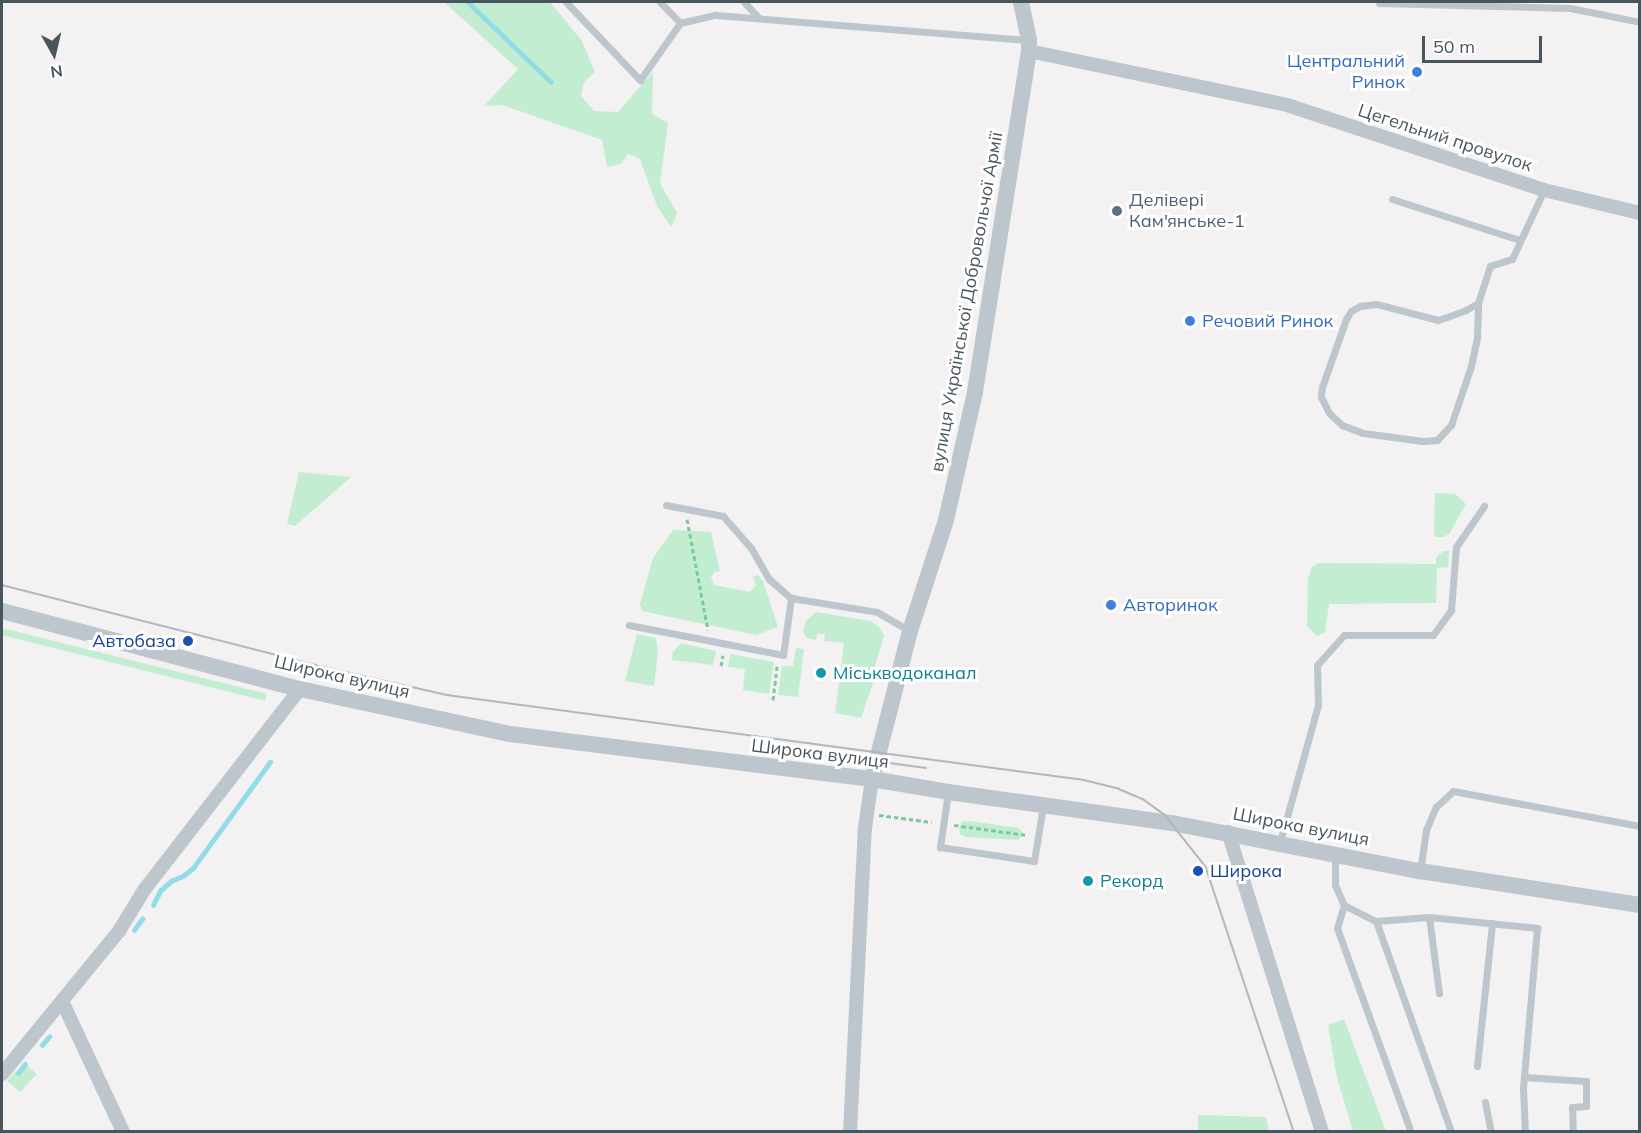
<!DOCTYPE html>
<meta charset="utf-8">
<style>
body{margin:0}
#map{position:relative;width:1641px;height:1133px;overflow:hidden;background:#f3f1f1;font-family:Mulish,sans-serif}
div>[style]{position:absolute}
.green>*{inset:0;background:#c2edd0;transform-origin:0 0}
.stream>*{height:4.5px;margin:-2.25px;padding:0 2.25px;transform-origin:2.25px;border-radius:2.25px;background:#92dce7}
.path>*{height:3px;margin-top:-1.5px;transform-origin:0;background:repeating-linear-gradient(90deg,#7cc99e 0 4.5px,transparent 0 7.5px)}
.service>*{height:7px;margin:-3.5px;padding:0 3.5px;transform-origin:3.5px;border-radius:3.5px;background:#bdc6cc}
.minor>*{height:14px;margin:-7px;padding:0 7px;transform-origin:7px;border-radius:7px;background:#bdc6cc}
.tertiary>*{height:16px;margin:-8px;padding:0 8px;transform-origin:8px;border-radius:8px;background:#bdc6cc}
.tram>*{height:1.5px;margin:-0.75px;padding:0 0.75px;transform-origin:0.75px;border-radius:0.75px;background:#b3b6ba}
.dots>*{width:16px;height:16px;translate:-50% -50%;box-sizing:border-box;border:3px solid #fff;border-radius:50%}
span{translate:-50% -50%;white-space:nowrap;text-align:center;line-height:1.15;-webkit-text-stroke:6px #fff;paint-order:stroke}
.shop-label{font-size:18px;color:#366cbe}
.right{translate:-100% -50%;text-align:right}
.left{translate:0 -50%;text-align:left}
.street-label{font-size:18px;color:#49555d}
.service-label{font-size:18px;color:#4e5e75}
.transit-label{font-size:18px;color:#164399}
.culture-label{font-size:18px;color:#0d838f}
.frame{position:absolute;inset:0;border:3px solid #49555d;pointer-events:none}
.north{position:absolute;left:24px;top:24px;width:60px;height:60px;-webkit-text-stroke:4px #fff;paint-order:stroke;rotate:172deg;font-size:16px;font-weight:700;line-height:24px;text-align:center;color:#49555d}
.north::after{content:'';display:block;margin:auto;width:21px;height:27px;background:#49555d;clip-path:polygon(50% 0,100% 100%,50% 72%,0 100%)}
.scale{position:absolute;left:1422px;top:36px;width:120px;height:27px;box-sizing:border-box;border:3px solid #49555d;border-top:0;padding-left:8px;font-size:18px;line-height:21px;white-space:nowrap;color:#49555d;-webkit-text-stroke:4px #fff;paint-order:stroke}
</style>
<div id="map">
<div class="green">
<i style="clip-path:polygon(444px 2px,550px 2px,582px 41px,595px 72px,584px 82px,581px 96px,594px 111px,618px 112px,653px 72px,652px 114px,668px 123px,660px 183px,677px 213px,671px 227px,657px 206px,640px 159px,628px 154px,621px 164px,607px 167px,602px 140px,502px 105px,484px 106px,518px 69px)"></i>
<i style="clip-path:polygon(299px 472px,351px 477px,295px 526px,287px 524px)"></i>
<i style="clip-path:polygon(1435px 493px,1455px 494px,1466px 504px,1449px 534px,1443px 537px,1436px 537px,1434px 533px)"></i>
<i style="clip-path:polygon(673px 530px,711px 532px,720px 571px,715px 572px,711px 577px,714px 585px,750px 592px,756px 585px,753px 577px,758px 575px,763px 581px,778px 627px,756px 635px,642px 611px,640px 604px,653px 558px)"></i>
<i style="clip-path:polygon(1443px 551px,1449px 551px,1448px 567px,1437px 568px,1436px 603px,1329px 604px,1325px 632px,1317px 636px,1307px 626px,1308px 579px,1312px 567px,1318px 563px,1436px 564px,1436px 558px)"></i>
<i style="clip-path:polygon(816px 612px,871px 621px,880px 628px,884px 636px,872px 676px,873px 683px,861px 718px,835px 713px,844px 643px,824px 641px,825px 634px,817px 634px,816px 640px,806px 638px,803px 631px,806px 621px)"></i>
<i style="left:2px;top:628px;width:273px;height:7px;rotate:14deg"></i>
<i style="clip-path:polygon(637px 634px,656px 638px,658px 652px,654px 686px,625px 681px)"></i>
<i style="clip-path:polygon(681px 643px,716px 651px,713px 665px,672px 660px,673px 652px)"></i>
<i style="clip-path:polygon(796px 648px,804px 649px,798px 697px,778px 695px,782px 666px,793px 666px)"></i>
<i style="clip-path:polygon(730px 654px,774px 662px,769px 694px,743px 690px,745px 669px,728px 667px)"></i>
<i style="clip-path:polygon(968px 821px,1019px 828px,1024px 835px,1018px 840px,966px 837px,960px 834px,959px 828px,962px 822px)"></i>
<i style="clip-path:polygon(1344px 1019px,1386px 1131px,1353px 1131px,1337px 1078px,1328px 1025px)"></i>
<i style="clip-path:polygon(27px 1066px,37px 1074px,20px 1092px,7px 1081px,16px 1071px,19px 1074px)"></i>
<i style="clip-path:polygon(1198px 1115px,1266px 1117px,1269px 1131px,1198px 1131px)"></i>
</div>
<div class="stream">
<i style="left:468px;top:2px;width:115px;rotate:43.9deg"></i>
<i style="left:153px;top:905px;width:16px;rotate:-63deg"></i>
<i style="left:160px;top:891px;width:15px;rotate:-42deg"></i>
<i style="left:171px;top:881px;width:13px;rotate:-23deg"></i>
<i style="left:183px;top:876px;width:13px;rotate:-39deg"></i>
<i style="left:193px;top:868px;width:131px;rotate:-54deg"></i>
<i style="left:134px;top:930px;width:14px;rotate:-54deg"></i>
<i style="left:42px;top:1045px;width:11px;rotate:-49deg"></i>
<i style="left:18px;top:1073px;width:11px;rotate:-52deg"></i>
</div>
<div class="path">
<i style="left:687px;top:519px;width:113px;rotate:79.3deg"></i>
<i style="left:721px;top:666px;width:11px;rotate:-80deg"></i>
<i style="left:773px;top:700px;width:34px;rotate:-83deg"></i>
<i style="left:879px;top:815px;width:53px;rotate:7.5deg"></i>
<i style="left:954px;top:825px;width:74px;rotate:7.8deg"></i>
</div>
<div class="service">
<i style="left:566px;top:2px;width:108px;rotate:46.5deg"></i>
<i style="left:640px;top:80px;width:70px;rotate:-54.9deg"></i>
<i style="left:660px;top:2px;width:29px;rotate:46deg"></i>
<i style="left:680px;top:23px;width:37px;rotate:-13deg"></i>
<i style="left:716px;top:15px;width:314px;rotate:4.6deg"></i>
<i style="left:744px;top:2px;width:22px;rotate:47deg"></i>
<i style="left:1379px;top:3px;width:191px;rotate:1.5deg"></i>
<i style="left:1570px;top:8px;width:71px;rotate:11.3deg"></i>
<i style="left:1392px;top:199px;width:134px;rotate:17.8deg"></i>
<i style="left:1478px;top:303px;width:14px;rotate:150deg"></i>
<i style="left:1466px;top:310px;width:30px;rotate:160deg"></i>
<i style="left:1438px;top:320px;width:64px;rotate:-165.5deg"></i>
<i style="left:1376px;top:304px;width:16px;rotate:173deg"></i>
<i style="left:1360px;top:306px;width:10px;rotate:151deg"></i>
<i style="left:1351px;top:311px;width:9px;rotate:122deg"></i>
<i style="left:1346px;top:319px;width:72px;rotate:109.4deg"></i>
<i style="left:1322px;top:387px;width:10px;rotate:96deg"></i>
<i style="left:1321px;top:397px;width:18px;rotate:63deg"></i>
<i style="left:1329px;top:413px;width:18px;rotate:43deg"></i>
<i style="left:1342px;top:425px;width:22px;rotate:21deg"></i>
<i style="left:1363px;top:433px;width:60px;rotate:7.7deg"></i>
<i style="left:1422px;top:441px;width:15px;rotate:-4deg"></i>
<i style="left:1437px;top:440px;width:21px;rotate:-47deg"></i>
<i style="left:1451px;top:425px;width:62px;rotate:-71.3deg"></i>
<i style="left:1471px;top:366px;width:30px;rotate:-78deg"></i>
<i style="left:1477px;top:337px;width:34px;rotate:-88deg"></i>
<i style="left:1478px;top:303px;width:39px;rotate:-72deg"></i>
<i style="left:1490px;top:266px;width:23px;rotate:-18deg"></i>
<i style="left:1512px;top:259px;width:76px;rotate:-65.1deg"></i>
<i style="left:666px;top:505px;width:58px;rotate:10.9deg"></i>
<i style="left:723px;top:516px;width:43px;rotate:48.8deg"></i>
<i style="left:751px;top:548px;width:36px;rotate:60deg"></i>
<i style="left:769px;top:579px;width:29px;rotate:41deg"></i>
<i style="left:629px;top:625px;width:157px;rotate:11deg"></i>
<i style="left:783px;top:655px;width:58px;rotate:-82deg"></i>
<i style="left:791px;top:598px;width:87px;rotate:9.2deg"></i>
<i style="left:877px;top:612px;width:38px;rotate:30deg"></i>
<i style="left:948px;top:792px;width:56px;rotate:98.3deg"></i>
<i style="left:940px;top:847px;width:95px;rotate:8.5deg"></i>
<i style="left:1034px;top:861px;width:56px;rotate:-80.7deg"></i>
<i style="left:1280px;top:842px;width:142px;rotate:-74.5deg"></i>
<i style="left:1318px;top:705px;width:40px;rotate:-91.4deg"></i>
<i style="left:1317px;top:665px;width:40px;rotate:-48deg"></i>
<i style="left:1344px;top:635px;width:89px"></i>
<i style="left:1433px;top:635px;width:31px;rotate:-54deg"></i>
<i style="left:1451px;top:610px;width:63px;rotate:-85.5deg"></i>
<i style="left:1456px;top:547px;width:50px;rotate:-55.7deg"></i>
<i style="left:1335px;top:856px;width:29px;rotate:90deg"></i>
<i style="left:1335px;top:885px;width:22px;rotate:66deg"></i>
<i style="left:1344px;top:905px;width:36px;rotate:27deg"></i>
<i style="left:1376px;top:921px;width:224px;rotate:70.4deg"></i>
<i style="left:1420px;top:871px;width:41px;rotate:-81.7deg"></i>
<i style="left:1426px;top:830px;width:25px;rotate:-67deg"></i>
<i style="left:1436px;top:807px;width:23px;rotate:-43deg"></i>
<i style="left:1453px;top:791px;width:190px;rotate:10.6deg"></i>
<i style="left:1344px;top:905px;width:24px;rotate:107deg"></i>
<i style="left:1337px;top:928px;width:217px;rotate:70.1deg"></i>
<i style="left:1429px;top:917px;width:77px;rotate:82.5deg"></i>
<i style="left:1376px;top:921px;width:53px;rotate:-4.3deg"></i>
<i style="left:1429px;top:917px;width:109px;rotate:5.8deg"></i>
<i style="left:1537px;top:928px;width:161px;rotate:95deg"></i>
<i style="left:1523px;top:1088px;width:44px;rotate:87.4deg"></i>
<i style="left:1477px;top:1066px;width:144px;rotate:-84deg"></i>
<i style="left:1524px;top:1077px;width:62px;rotate:3.7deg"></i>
<i style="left:1586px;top:1081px;width:25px;rotate:90deg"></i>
<i style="left:1586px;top:1106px;width:14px;rotate:176deg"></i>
<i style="left:1572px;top:1107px;width:25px;rotate:88deg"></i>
<i style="left:1485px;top:1102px;width:31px;rotate:79deg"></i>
</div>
<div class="minor">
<i style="left:1029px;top:51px;width:264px;rotate:11.8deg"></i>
<i style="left:1287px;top:105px;width:271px;rotate:18.3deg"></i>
<i style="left:1544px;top:190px;width:99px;rotate:13.5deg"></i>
<i style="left:1228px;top:832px;width:314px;rotate:72.6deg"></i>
<i style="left:62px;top:1001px;width:145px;rotate:65deg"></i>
<i style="left:2px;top:1074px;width:185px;rotate:-50.7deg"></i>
<i style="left:119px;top:931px;width:48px;rotate:-58.6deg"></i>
<i style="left:144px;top:890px;width:254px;rotate:-52.2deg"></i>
<i style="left:850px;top:1132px;width:304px;rotate:-87.2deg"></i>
<i style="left:865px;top:828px;width:49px;rotate:-81.9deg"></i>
</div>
<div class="tertiary">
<i style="left:2px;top:611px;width:308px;rotate:14.7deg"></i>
<i style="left:300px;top:689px;width:215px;rotate:12.1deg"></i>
<i style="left:510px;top:734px;width:365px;rotate:7.1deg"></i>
<i style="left:872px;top:779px;width:77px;rotate:9.7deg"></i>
<i style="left:948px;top:792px;width:226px;rotate:7.9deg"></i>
<i style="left:1172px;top:823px;width:253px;rotate:11deg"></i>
<i style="left:1420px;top:871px;width:223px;rotate:8.8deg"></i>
<i style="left:872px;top:779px;width:153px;rotate:-75.6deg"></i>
<i style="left:910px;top:631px;width:117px;rotate:-72deg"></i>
<i style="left:946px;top:520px;width:131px;rotate:-77.2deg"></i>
<i style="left:975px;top:392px;width:345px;rotate:-81deg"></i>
<i style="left:1029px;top:51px;width:11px;rotate:-90deg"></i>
<i style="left:1029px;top:40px;width:39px;rotate:-102deg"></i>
</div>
<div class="tram">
<i style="left:2px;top:585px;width:323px;rotate:14.3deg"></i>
<i style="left:315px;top:665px;width:135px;rotate:12.8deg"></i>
<i style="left:447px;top:695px;width:643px;rotate:7.6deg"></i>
<i style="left:1084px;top:780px;width:36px;rotate:14deg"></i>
<i style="left:1119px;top:789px;width:26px;rotate:23deg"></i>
<i style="left:1143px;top:799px;width:27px;rotate:36deg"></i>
<i style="left:1165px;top:815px;width:66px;rotate:51.7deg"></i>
<i style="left:1206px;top:867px;width:279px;rotate:71.6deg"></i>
<i style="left:831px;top:755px;width:96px;rotate:7.8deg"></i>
</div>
<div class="dots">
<i style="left:1417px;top:72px;background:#3f7fe0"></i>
<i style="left:1117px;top:211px;background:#5c6f8a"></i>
<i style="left:1190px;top:321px;background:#3f7fe0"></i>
<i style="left:1111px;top:605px;background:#3f7fe0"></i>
<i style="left:188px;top:641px;background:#1a4fb4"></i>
<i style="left:821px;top:673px;background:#0f9aa8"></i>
<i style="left:1198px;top:871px;background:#1a4fb4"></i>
<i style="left:1088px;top:881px;background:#0f9aa8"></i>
</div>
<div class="shop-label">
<span class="right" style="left:1405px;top:72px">Центральний<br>Ринок</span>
<span class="left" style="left:1202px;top:321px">Речовий Ринок</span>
<span class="left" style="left:1123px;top:605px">Авторинок</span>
</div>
<div class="street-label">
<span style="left:1445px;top:138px;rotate:18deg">Цегельний провулок</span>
<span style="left:967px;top:302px;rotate:-80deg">вулиця Української Добровольчої Армії</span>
<span style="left:342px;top:677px;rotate:13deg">Широка вулиця</span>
<span style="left:820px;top:754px;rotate:7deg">Широка вулиця</span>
<span style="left:1301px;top:827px;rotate:11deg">Широка вулиця</span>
</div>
<div class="service-label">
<span class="left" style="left:1129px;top:211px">Делівері<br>Кам'янське-1</span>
</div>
<div class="transit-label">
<span class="right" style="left:176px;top:641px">Автобаза</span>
<span class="left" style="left:1210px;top:871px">Широка</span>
</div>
<div class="culture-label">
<span class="left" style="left:833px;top:673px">Міськводоканал</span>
<span class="left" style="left:1100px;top:881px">Рекорд</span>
</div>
<div class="frame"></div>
<div class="north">N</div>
<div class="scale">50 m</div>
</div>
